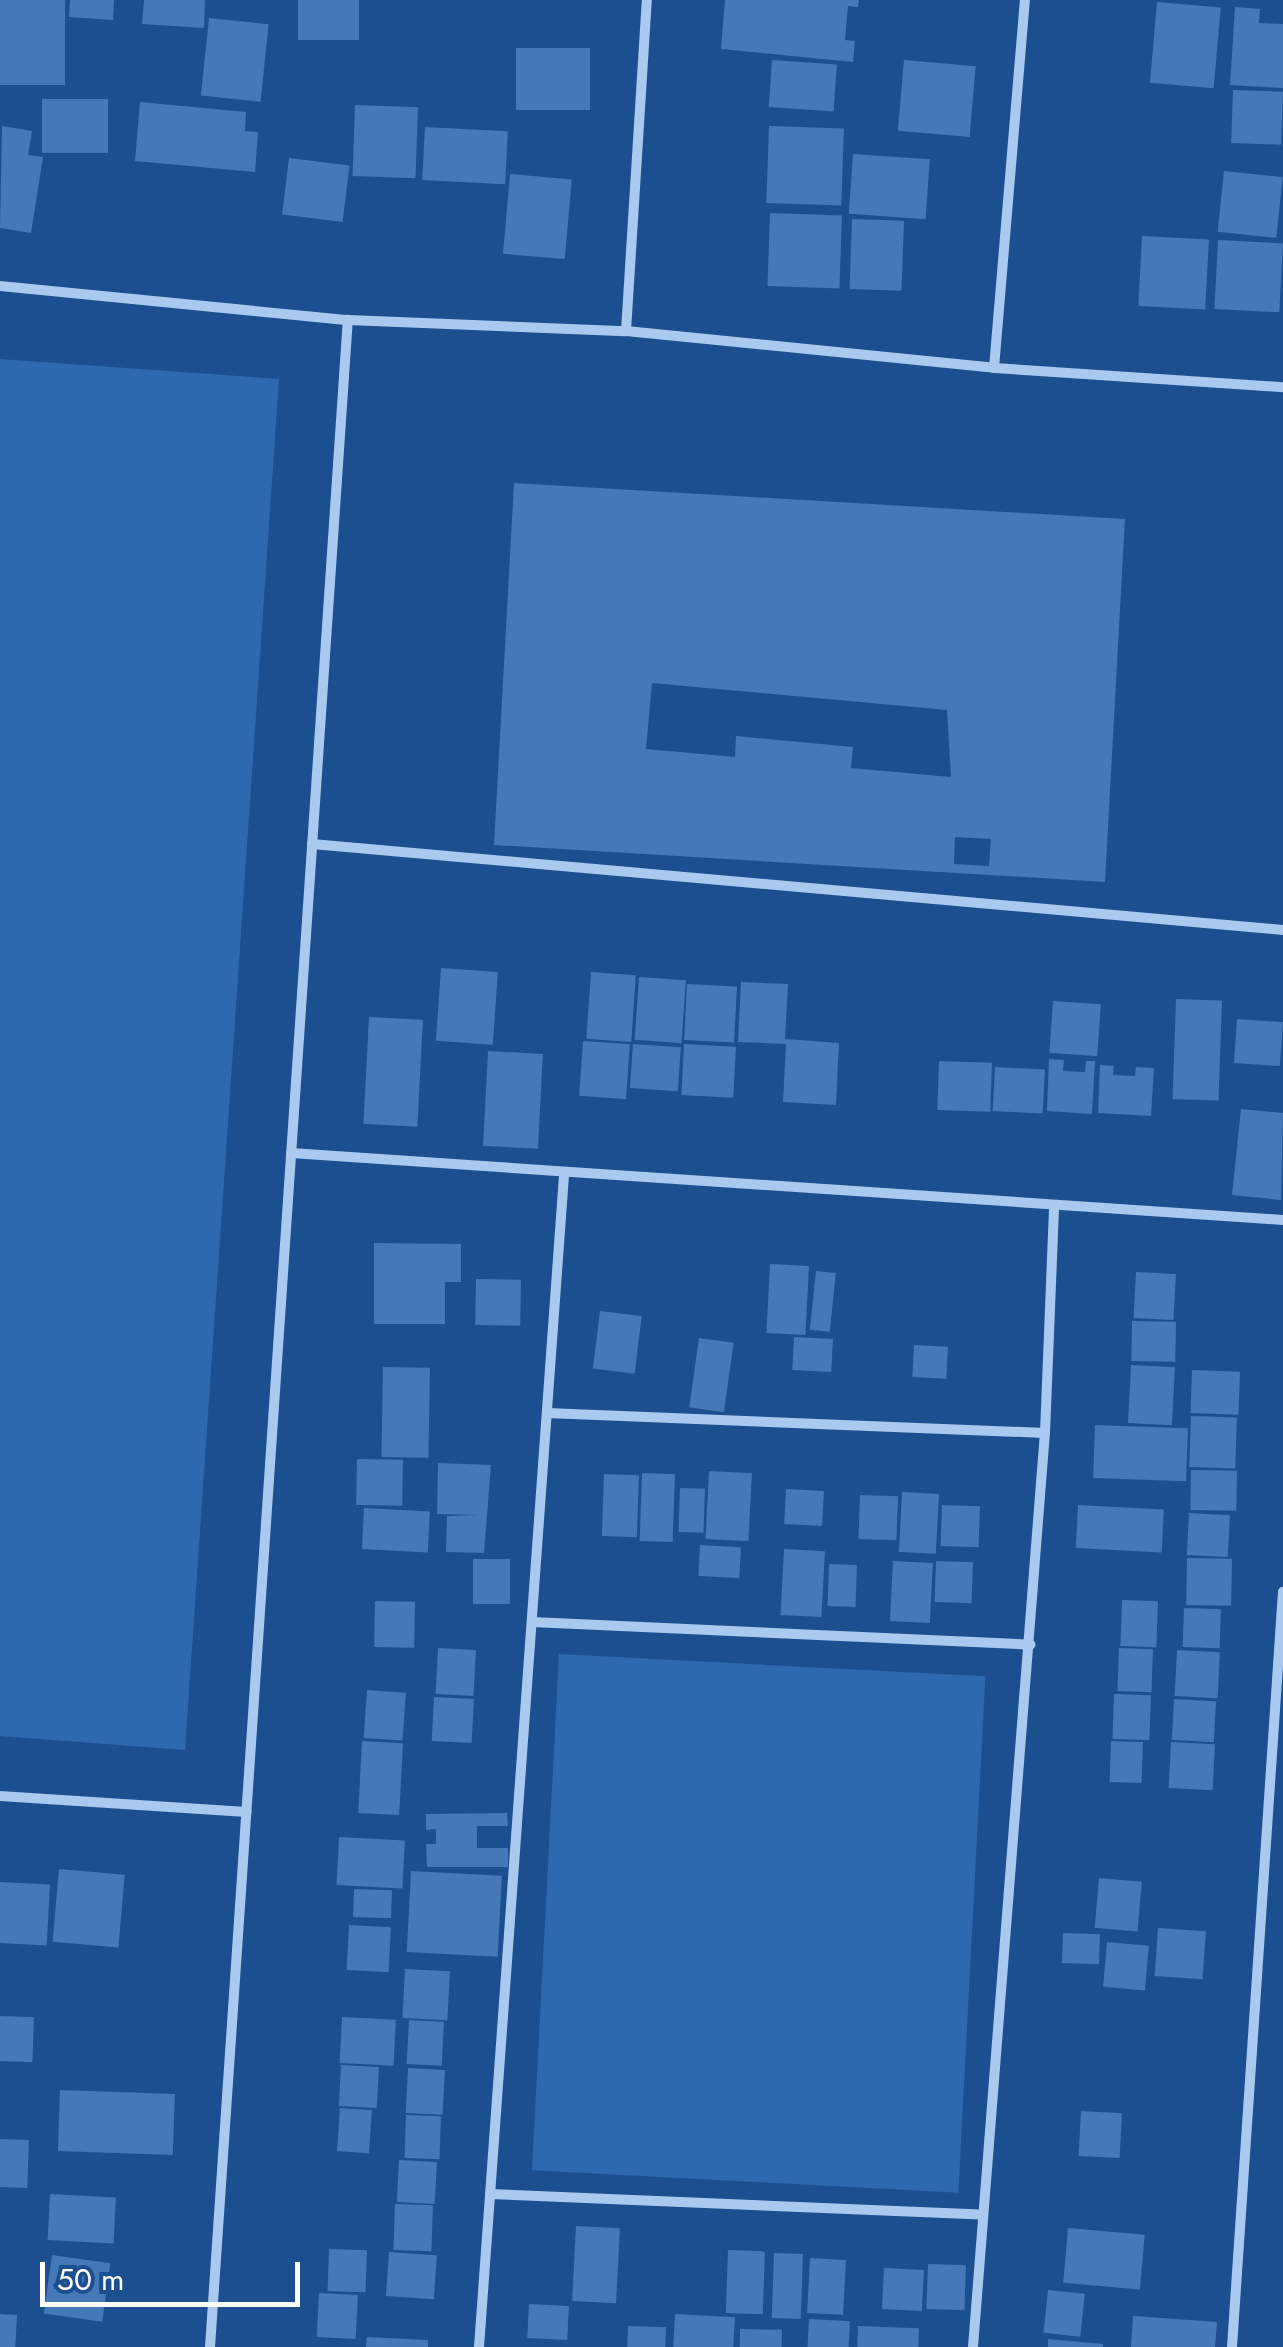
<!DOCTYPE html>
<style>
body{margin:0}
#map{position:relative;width:1283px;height:2347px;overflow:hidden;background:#1b4f8f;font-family:Jost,sans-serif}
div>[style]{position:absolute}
.green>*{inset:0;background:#2e69ad;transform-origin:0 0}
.building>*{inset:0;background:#4478b7;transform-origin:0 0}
.minor>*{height:10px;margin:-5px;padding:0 5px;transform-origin:5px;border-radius:5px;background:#a9c9ee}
span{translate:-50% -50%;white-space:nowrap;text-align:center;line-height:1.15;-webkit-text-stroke:10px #1b4f8f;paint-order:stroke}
.scale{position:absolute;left:40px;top:2262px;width:260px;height:45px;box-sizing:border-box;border:5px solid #fff;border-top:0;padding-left:12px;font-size:30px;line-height:35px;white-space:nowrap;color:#fff;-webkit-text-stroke:8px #1b4f8f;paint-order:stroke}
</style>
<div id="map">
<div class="green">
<i style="clip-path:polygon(0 359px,279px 379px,185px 1750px,0 1736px)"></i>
<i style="left:559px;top:1654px;width:427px;height:517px;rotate:3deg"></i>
</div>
<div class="building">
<i style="left:0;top:0;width:65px;height:85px"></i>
<i style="clip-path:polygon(70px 0,114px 0,113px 20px,69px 17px)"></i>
<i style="clip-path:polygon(144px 0,205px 0,204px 28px,142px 24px)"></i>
<i style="left:298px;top:0;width:61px;height:40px"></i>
<i style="clip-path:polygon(725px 0,859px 0,858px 7px,848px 6px,845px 40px,855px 41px,853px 62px,721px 49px)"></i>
<i style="left:1157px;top:2px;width:64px;height:81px;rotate:5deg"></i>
<i style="clip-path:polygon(1235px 7px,1260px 9px,1259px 23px,1283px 24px,1283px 88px,1230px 85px)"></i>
<i style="left:209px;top:18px;width:60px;height:78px;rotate:6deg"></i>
<i style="left:516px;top:48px;width:74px;height:62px"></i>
<i style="left:772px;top:60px;width:65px;height:47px;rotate:4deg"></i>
<i style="left:904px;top:60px;width:72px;height:71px;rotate:5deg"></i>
<i style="left:1233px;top:90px;width:50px;height:53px;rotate:2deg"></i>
<i style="left:42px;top:99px;width:66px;height:54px"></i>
<i style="clip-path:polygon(140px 102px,246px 112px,245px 131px,258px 132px,255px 172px,135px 161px)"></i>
<i style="left:355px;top:105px;width:63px;height:71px;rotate:2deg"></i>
<i style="clip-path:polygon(2px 126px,32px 131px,28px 155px,43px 157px,31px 233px,0 228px)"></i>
<i style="left:769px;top:126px;width:75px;height:77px;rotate:2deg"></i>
<i style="left:425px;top:127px;width:83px;height:53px;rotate:3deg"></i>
<i style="left:853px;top:154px;width:77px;height:60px;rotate:4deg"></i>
<i style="left:289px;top:158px;width:61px;height:57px;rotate:7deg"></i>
<i style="left:1224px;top:171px;width:59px;height:61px;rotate:6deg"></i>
<i style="left:510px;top:174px;width:62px;height:80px;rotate:5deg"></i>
<i style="left:770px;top:213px;width:72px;height:73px;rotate:2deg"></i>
<i style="left:852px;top:219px;width:52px;height:70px;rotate:2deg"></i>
<i style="left:1142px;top:236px;width:67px;height:70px;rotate:3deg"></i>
<i style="left:1218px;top:240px;width:65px;height:69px;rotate:3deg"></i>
<i style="clip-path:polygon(evenodd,514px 483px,1125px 519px,1105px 882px,494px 845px,514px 483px,652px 683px,947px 710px,951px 777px,851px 768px,853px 747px,736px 736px,735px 757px,646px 749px,652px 683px,514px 483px,955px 837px,991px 839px,989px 866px,954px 864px,955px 837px)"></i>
<i style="left:441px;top:968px;width:57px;height:73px;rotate:4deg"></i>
<i style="left:591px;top:972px;width:45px;height:67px;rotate:4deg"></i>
<i style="left:639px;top:977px;width:47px;height:63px;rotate:4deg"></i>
<i style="clip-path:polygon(741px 982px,788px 984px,785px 1039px,839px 1043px,836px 1105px,783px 1102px,786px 1044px,738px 1042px)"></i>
<i style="left:687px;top:984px;width:50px;height:56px;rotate:3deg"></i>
<i style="left:1176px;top:999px;width:46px;height:100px;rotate:2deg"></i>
<i style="left:1053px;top:1001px;width:48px;height:52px;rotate:4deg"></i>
<i style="left:369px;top:1017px;width:54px;height:107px;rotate:3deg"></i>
<i style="left:1237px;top:1019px;width:46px;height:44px;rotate:4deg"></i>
<i style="left:583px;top:1041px;width:47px;height:55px;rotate:4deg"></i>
<i style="left:633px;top:1044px;width:48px;height:44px;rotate:4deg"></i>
<i style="left:684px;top:1044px;width:52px;height:51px;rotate:3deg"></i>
<i style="left:488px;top:1051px;width:55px;height:95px;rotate:3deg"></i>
<i style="clip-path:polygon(1049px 1059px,1064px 1060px,1063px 1071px,1085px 1072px,1086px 1061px,1095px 1061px,1092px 1114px,1047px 1111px)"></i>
<i style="left:939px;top:1061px;width:53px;height:49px;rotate:2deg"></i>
<i style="clip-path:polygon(1100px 1065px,1114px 1066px,1113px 1075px,1135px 1076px,1136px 1067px,1154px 1068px,1151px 1116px,1098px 1113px)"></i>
<i style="left:995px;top:1067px;width:50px;height:44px;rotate:3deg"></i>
<i style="clip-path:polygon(1241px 1109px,1283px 1113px,1281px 1200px,1232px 1195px)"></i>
<i style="clip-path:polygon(374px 1243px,461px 1244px,461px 1282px,445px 1282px,445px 1324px,374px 1324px)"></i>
<i style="left:770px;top:1264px;width:39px;height:69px;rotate:3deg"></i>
<i style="left:816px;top:1271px;width:20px;height:59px;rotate:6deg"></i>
<i style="left:1136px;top:1272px;width:40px;height:46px;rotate:3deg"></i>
<i style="left:476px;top:1279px;width:45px;height:46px;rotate:1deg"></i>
<i style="left:600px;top:1311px;width:42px;height:58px;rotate:7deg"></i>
<i style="left:1132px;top:1321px;width:44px;height:40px;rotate:1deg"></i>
<i style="left:794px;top:1337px;width:39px;height:33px;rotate:3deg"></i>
<i style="left:699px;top:1338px;width:35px;height:70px;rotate:8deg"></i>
<i style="left:914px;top:1345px;width:34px;height:32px;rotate:3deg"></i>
<i style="left:1131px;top:1365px;width:44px;height:58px;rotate:3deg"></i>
<i style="left:383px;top:1367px;width:47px;height:90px;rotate:1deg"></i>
<i style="left:1192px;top:1370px;width:48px;height:43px;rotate:2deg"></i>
<i style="left:1191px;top:1416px;width:46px;height:51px;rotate:2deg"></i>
<i style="left:1095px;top:1425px;width:93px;height:53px;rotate:2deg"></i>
<i style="left:357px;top:1459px;width:46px;height:46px;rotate:1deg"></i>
<i style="clip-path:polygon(438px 1463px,491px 1465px,484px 1553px,446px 1552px,447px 1516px,478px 1515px,437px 1514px)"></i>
<i style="left:1191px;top:1470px;width:46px;height:40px;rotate:1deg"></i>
<i style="left:709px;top:1471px;width:43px;height:68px;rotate:3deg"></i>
<i style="left:642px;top:1473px;width:33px;height:68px;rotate:2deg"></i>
<i style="left:604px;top:1474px;width:35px;height:62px;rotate:2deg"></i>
<i style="left:680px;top:1488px;width:25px;height:44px;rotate:2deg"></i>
<i style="left:786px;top:1489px;width:38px;height:35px;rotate:3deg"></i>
<i style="left:902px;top:1492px;width:37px;height:60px;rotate:3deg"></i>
<i style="left:860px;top:1495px;width:38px;height:44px;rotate:2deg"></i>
<i style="left:942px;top:1505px;width:38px;height:41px;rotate:2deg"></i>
<i style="left:1078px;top:1505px;width:86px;height:43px;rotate:3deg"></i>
<i style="left:364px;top:1508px;width:66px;height:41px;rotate:3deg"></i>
<i style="left:1189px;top:1513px;width:41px;height:42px;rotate:3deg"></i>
<i style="left:700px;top:1545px;width:41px;height:31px;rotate:3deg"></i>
<i style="left:784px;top:1549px;width:41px;height:66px;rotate:3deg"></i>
<i style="left:1187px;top:1558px;width:45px;height:47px;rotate:1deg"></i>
<i style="left:473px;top:1559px;width:37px;height:45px"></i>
<i style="left:893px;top:1561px;width:40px;height:60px;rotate:3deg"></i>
<i style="left:936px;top:1561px;width:37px;height:41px;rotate:2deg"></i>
<i style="left:829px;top:1564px;width:28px;height:42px;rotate:2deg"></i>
<i style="left:1122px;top:1600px;width:36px;height:46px;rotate:2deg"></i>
<i style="left:375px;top:1601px;width:40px;height:46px;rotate:1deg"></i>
<i style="left:1184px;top:1608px;width:37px;height:39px;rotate:2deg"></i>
<i style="left:438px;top:1648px;width:38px;height:46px;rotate:3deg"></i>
<i style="left:1119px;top:1648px;width:34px;height:43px;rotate:2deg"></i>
<i style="left:1177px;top:1650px;width:43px;height:46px;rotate:3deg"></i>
<i style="left:367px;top:1690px;width:39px;height:48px;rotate:4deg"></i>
<i style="left:1114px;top:1694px;width:37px;height:45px;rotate:2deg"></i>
<i style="left:434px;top:1697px;width:40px;height:44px;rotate:3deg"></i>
<i style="left:1174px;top:1699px;width:42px;height:41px;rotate:3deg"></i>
<i style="left:362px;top:1741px;width:41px;height:72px;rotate:3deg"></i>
<i style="left:1111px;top:1741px;width:32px;height:41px;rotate:2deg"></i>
<i style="left:1171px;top:1742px;width:44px;height:46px;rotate:3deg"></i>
<i style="clip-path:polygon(507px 1813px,508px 1826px,477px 1826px,477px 1848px,508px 1848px,508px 1867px,427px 1867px,426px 1844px,436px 1844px,436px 1829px,426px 1830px,426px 1814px)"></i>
<i style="left:339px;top:1837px;width:66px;height:48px;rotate:3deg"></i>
<i style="left:59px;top:1869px;width:66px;height:73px;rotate:5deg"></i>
<i style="left:411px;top:1871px;width:91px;height:81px;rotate:3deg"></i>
<i style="left:1099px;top:1878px;width:43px;height:50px;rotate:5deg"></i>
<i style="left:0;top:1882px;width:50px;height:61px;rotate:3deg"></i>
<i style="left:354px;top:1889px;width:38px;height:28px;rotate:2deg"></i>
<i style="left:349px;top:1925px;width:42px;height:45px;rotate:3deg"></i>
<i style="left:1158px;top:1928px;width:48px;height:48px;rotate:4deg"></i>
<i style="left:1063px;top:1933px;width:37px;height:30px;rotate:2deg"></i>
<i style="left:1107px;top:1942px;width:42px;height:45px;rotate:5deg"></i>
<i style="left:405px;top:1969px;width:45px;height:49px;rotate:3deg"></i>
<i style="left:0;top:2016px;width:34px;height:45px;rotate:2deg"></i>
<i style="left:342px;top:2017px;width:54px;height:46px;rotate:3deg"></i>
<i style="left:409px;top:2020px;width:35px;height:44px;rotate:3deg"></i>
<i style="left:341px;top:2065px;width:38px;height:41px;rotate:3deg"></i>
<i style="left:408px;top:2068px;width:37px;height:45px;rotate:3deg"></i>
<i style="left:60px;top:2090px;width:115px;height:61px;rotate:2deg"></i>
<i style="left:340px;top:2108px;width:32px;height:43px;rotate:4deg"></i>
<i style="left:1081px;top:2111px;width:41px;height:45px;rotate:3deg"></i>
<i style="left:406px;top:2115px;width:35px;height:43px;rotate:2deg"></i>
<i style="left:0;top:2139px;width:29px;height:48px;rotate:2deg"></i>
<i style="left:399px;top:2160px;width:38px;height:42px;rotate:3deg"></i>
<i style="left:50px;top:2194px;width:66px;height:46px;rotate:3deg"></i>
<i style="left:395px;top:2204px;width:38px;height:46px;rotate:2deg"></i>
<i style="left:576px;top:2226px;width:44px;height:75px;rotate:3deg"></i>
<i style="left:1068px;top:2228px;width:77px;height:55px;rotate:5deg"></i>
<i style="left:329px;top:2249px;width:38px;height:42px;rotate:2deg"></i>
<i style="left:728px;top:2250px;width:37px;height:63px;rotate:2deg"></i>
<i style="left:389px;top:2252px;width:48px;height:44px;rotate:4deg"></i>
<i style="left:774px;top:2253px;width:29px;height:65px;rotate:2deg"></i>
<i style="left:52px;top:2255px;width:59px;height:59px;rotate:8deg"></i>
<i style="left:810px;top:2258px;width:36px;height:55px;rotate:3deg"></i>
<i style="left:928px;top:2264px;width:38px;height:45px;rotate:2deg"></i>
<i style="left:884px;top:2268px;width:40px;height:41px;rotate:3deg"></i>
<i style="left:1048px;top:2290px;width:37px;height:43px;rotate:6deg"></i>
<i style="left:319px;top:2293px;width:39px;height:44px;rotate:3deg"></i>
<i style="left:529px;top:2304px;width:40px;height:34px;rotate:3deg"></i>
<i style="left:0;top:2314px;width:17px;height:33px;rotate:3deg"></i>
<i style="left:675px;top:2314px;width:60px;height:33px;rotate:3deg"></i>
<i style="clip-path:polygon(1133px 2316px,1217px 2322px,1215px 2347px,1131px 2347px)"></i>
<i style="left:809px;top:2319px;width:41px;height:28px;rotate:3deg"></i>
<i style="left:628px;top:2326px;width:38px;height:21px;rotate:2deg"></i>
<i style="left:858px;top:2326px;width:61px;height:21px;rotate:2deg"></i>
<i style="left:740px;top:2329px;width:42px;height:18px;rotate:1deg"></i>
<i style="clip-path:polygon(367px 2337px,428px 2340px,428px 2347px,366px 2347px)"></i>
<i style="clip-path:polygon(1048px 2339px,1103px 2344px,1103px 2347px,1048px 2347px)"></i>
</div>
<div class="minor">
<i style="left:0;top:286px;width:350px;rotate:5.6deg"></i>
<i style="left:348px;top:320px;width:278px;rotate:2.3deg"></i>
<i style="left:626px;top:331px;width:370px;rotate:5.7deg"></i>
<i style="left:994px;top:368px;width:290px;rotate:3.8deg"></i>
<i style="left:626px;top:331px;width:332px;rotate:-86.4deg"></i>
<i style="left:994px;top:368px;width:369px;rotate:-85.2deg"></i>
<i style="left:312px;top:844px;width:975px;rotate:5.06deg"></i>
<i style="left:291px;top:1153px;width:994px;rotate:3.86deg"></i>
<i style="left:547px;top:1413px;width:498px;rotate:2.3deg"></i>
<i style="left:532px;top:1622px;width:499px;rotate:2.6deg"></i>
<i style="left:0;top:1796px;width:247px;rotate:3.7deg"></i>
<i style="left:490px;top:2194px;width:491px;rotate:2.4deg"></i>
<i style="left:210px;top:2347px;width:2032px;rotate:-86.11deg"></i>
<i style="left:479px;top:2347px;width:1175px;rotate:-85.85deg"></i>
<i style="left:973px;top:2347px;width:917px;rotate:-85.5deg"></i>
<i style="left:1045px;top:1433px;width:226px;rotate:-87.7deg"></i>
<i style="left:1232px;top:2347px;width:757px;rotate:-86.14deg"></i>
</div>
<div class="scale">50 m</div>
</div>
